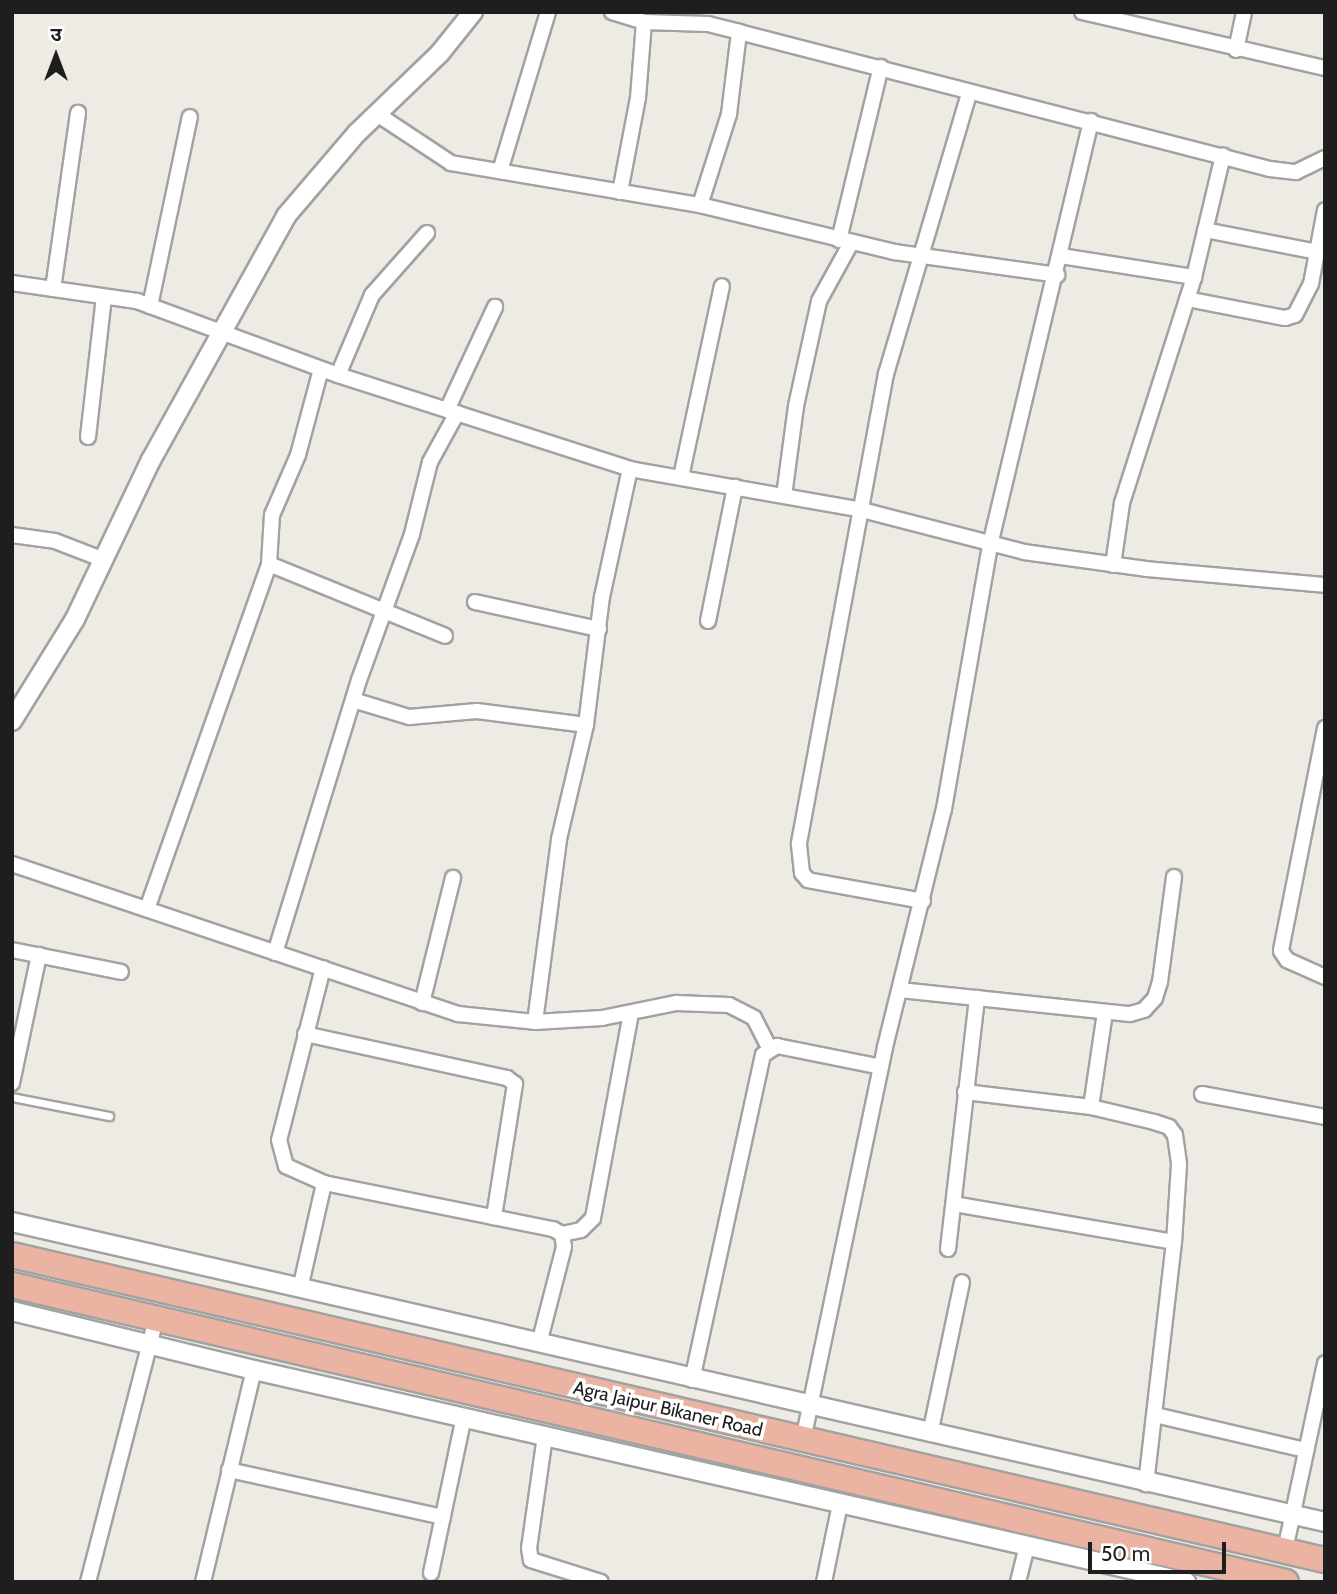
<!DOCTYPE html>
<meta charset="utf-8">
<style>
body{margin:0}
#map{position:relative;width:1337px;height:1594px;overflow:hidden;background:#eeebe5;font-family:Cabin,"Noto Sans Devanagari",sans-serif}
div>[style]{position:absolute}
.roads{filter:drop-shadow(2px 0 #a2a2a2) drop-shadow(-2px 0 #a2a2a2) drop-shadow(0 2px #a2a2a2) drop-shadow(0 -2px #a2a2a2)}
.service>*{height:7px;margin:-3.5px;padding:0 3.5px;transform-origin:3.5px;border-radius:3.5px;background:#fff}
.minor>*{height:14px;margin:-7px;padding:0 7px;transform-origin:7px;border-radius:7px;background:#fff}
.tertiary>*{height:18px;margin:-9px;padding:0 9px;transform-origin:9px;border-radius:9px;background:#fff}
.trunk>*{height:24px;margin:-12px;padding:0 12px;transform-origin:12px;border-radius:12px;background:#eab3a2}
span{translate:-50% -50%;white-space:nowrap;text-align:center;line-height:1.15;-webkit-text-stroke:7px #fff;paint-order:stroke}
.street-label{font-size:19px;color:#1e1e1e}
.frame{position:absolute;inset:0;border:14px solid #1e1e1e;pointer-events:none}
.north{position:absolute;left:21px;top:21px;width:70px;height:70px;-webkit-text-stroke:5px #fff;paint-order:stroke;rotate:0deg;font-size:19px;font-weight:700;line-height:28px;text-align:center;color:#1e1e1e}
.north::after{content:'';display:block;margin:auto;width:24px;height:32px;background:#1e1e1e;clip-path:polygon(50% 0,100% 100%,50% 72%,0 100%)}
.scale{position:absolute;left:1088px;top:1542px;width:138px;height:32px;box-sizing:border-box;border:4px solid #1e1e1e;border-top:0;padding-left:9px;font-size:21px;line-height:24px;white-space:nowrap;color:#1e1e1e;-webkit-text-stroke:5px #fff;paint-order:stroke}
</style>
<div id="map">
<div class="roads">
<div class="service">
<i style="left:12px;top:1097px;width:99px;rotate:11.1deg"></i>
</div>
<div class="minor">
<i style="left:612px;top:12px;width:34px;rotate:17deg"></i>
<i style="left:1082px;top:12px;width:249px;rotate:13deg"></i>
<i style="left:1236px;top:50px;width:39px;rotate:-78deg"></i>
<i style="left:377px;top:114px;width:89px;rotate:33.5deg"></i>
<i style="left:451px;top:163px;width:253px;rotate:9.6deg"></i>
<i style="left:700px;top:205px;width:200px;rotate:13.6deg"></i>
<i style="left:894px;top:252px;width:165px;rotate:8deg"></i>
<i style="left:500px;top:171px;width:166px;rotate:-73.2deg"></i>
<i style="left:620px;top:192px;width:96px;rotate:-79.2deg"></i>
<i style="left:638px;top:98px;width:76px;rotate:-85.5deg"></i>
<i style="left:644px;top:22px;width:64px;rotate:1.8deg"></i>
<i style="left:708px;top:24px;width:32px;rotate:14deg"></i>
<i style="left:739px;top:32px;width:548px;rotate:14.47deg"></i>
<i style="left:1270px;top:169px;width:26px;rotate:7deg"></i>
<i style="left:1296px;top:172px;width:32px;rotate:-26deg"></i>
<i style="left:700px;top:205px;width:96px;rotate:-72.3deg"></i>
<i style="left:729px;top:114px;width:83px;rotate:-83deg"></i>
<i style="left:1205px;top:230px;width:114px;rotate:11.1deg"></i>
<i style="left:839px;top:240px;width:178px;rotate:-76.4deg"></i>
<i style="left:1061px;top:256px;width:135px;rotate:9deg"></i>
<i style="left:12px;top:283px;width:126px;rotate:8.2deg"></i>
<i style="left:137px;top:301px;width:214px;rotate:20.2deg"></i>
<i style="left:338px;top:375px;width:307px;rotate:17.8deg"></i>
<i style="left:630px;top:469px;width:236px;rotate:10deg"></i>
<i style="left:862px;top:510px;width:167px;rotate:14.5deg"></i>
<i style="left:1024px;top:552px;width:123px;rotate:7.9deg"></i>
<i style="left:1146px;top:569px;width:180px;rotate:5.1deg"></i>
<i style="left:53px;top:289px;width:178px;rotate:-81.9deg"></i>
<i style="left:1187px;top:299px;width:100px;rotate:11deg"></i>
<i style="left:1285px;top:318px;width:10px;rotate:-17deg"></i>
<i style="left:1295px;top:315px;width:35px;rotate:-63deg"></i>
<i style="left:1311px;top:284px;width:75px;rotate:-79.3deg"></i>
<i style="left:150px;top:306px;width:193px;rotate:-78.1deg"></i>
<i style="left:321px;top:369px;width:89px;rotate:105deg"></i>
<i style="left:298px;top:455px;width:65px;rotate:113.4deg"></i>
<i style="left:272px;top:515px;width:49px;rotate:93.5deg"></i>
<i style="left:269px;top:564px;width:190px;rotate:22.2deg"></i>
<i style="left:338px;top:375px;width:87px;rotate:-67deg"></i>
<i style="left:372px;top:295px;width:83px;rotate:-48.4deg"></i>
<i style="left:447px;top:410px;width:114px;rotate:-65deg"></i>
<i style="left:88px;top:437px;width:141px;rotate:-83.5deg"></i>
<i style="left:681px;top:477px;width:195px;rotate:-77.9deg"></i>
<i style="left:784px;top:496px;width:91px;rotate:-82.4deg"></i>
<i style="left:796px;top:406px;width:107px;rotate:-77.6deg"></i>
<i style="left:819px;top:301px;width:66px;rotate:-61.1deg"></i>
<i style="left:12px;top:535px;width:43px;rotate:7.9deg"></i>
<i style="left:55px;top:541px;width:50px;rotate:21deg"></i>
<i style="left:1113px;top:565px;width:63px;rotate:-81.7deg"></i>
<i style="left:1122px;top:503px;width:237px;rotate:-72.3deg"></i>
<i style="left:1194px;top:277px;width:125px;rotate:-76.6deg"></i>
<i style="left:475px;top:602px;width:127px;rotate:12.3deg"></i>
<i style="left:708px;top:621px;width:137px;rotate:-78.6deg"></i>
<i style="left:353px;top:700px;width:59px;rotate:16.9deg"></i>
<i style="left:409px;top:717px;width:68px;rotate:-5deg"></i>
<i style="left:477px;top:711px;width:110px;rotate:7.3deg"></i>
<i style="left:1325px;top:728px;width:227px;rotate:101.2deg"></i>
<i style="left:1281px;top:951px;width:11px;rotate:56deg"></i>
<i style="left:1287px;top:960px;width:42px;rotate:24.1deg"></i>
<i style="left:12px;top:864px;width:471px;rotate:18.6deg"></i>
<i style="left:458px;top:1014px;width:77px;rotate:5.9deg"></i>
<i style="left:535px;top:1022px;width:185px;rotate:-82.5deg"></i>
<i style="left:559px;top:839px;width:117px;rotate:-76.7deg"></i>
<i style="left:586px;top:725px;width:129px;rotate:-82.9deg"></i>
<i style="left:602px;top:597px;width:131px;rotate:-77.7deg"></i>
<i style="left:923px;top:901px;width:117px;rotate:-169.7deg"></i>
<i style="left:808px;top:880px;width:9px;rotate:-131deg"></i>
<i style="left:802px;top:873px;width:30px;rotate:-96deg"></i>
<i style="left:799px;top:843px;width:477px;rotate:-79.5deg"></i>
<i style="left:886px;top:374px;width:293px;rotate:-73.5deg"></i>
<i style="left:147px;top:909px;width:366px;rotate:-70.5deg"></i>
<i style="left:12px;top:950px;width:111px;rotate:11.4deg"></i>
<i style="left:275px;top:953px;width:286px;rotate:-72.9deg"></i>
<i style="left:359px;top:680px;width:155px;rotate:-70deg"></i>
<i style="left:412px;top:534px;width:74px;rotate:-76deg"></i>
<i style="left:430px;top:462px;width:56px;rotate:-61.1deg"></i>
<i style="left:323px;top:968px;width:178px;rotate:104.3deg"></i>
<i style="left:279px;top:1140px;width:27px;rotate:75deg"></i>
<i style="left:286px;top:1166px;width:42px;rotate:24.1deg"></i>
<i style="left:324px;top:1183px;width:234px;rotate:11.4deg"></i>
<i style="left:553px;top:1229px;width:10px;rotate:29deg"></i>
<i style="left:562px;top:1234px;width:13px;rotate:81deg"></i>
<i style="left:564px;top:1247px;width:100px;rotate:104.5deg"></i>
<i style="left:900px;top:990px;width:231px;rotate:6deg"></i>
<i style="left:1130px;top:1014px;width:15px;rotate:-16deg"></i>
<i style="left:1144px;top:1010px;width:16px;rotate:-47deg"></i>
<i style="left:1155px;top:998px;width:17px;rotate:-73deg"></i>
<i style="left:1160px;top:982px;width:106px;rotate:-82.4deg"></i>
<i style="left:422px;top:1003px;width:129px;rotate:-76.1deg"></i>
<i style="left:535px;top:1022px;width:67px;rotate:-3.4deg"></i>
<i style="left:602px;top:1018px;width:76px;rotate:-11.5deg"></i>
<i style="left:676px;top:1003px;width:53px;rotate:2.2deg"></i>
<i style="left:729px;top:1005px;width:28px;rotate:27deg"></i>
<i style="left:754px;top:1018px;width:34px;rotate:63deg"></i>
<i style="left:305px;top:1034px;width:207px;rotate:12.3deg"></i>
<i style="left:507px;top:1078px;width:10px;rotate:37deg"></i>
<i style="left:515px;top:1084px;width:135px;rotate:99deg"></i>
<i style="left:12px;top:1083px;width:131px;rotate:-78.1deg"></i>
<i style="left:965px;top:1092px;width:127px;rotate:6.8deg"></i>
<i style="left:1091px;top:1107px;width:65px;rotate:13.4deg"></i>
<i style="left:1154px;top:1122px;width:16px;rotate:18deg"></i>
<i style="left:1169px;top:1127px;width:10px;rotate:53deg"></i>
<i style="left:1175px;top:1135px;width:30px;rotate:82deg"></i>
<i style="left:1179px;top:1165px;width:77px;rotate:93.7deg"></i>
<i style="left:1174px;top:1242px;width:244px;rotate:96.6deg"></i>
<i style="left:1202px;top:1094px;width:125px;rotate:10.6deg"></i>
<i style="left:1091px;top:1107px;width:96px;rotate:-81.6deg"></i>
<i style="left:954px;top:1204px;width:223px;rotate:9.8deg"></i>
<i style="left:562px;top:1234px;width:19px;rotate:-12deg"></i>
<i style="left:581px;top:1230px;width:17px;rotate:-45deg"></i>
<i style="left:593px;top:1218px;width:208px;rotate:-79.5deg"></i>
<i style="left:948px;top:1249px;width:253px;rotate:-83.4deg"></i>
<i style="left:300px;top:1289px;width:109px;rotate:-77.2deg"></i>
<i style="left:692px;top:1380px;width:333px;rotate:-77.7deg"></i>
<i style="left:763px;top:1055px;width:17px;rotate:-33deg"></i>
<i style="left:777px;top:1046px;width:106px;rotate:11.4deg"></i>
<i style="left:1155px;top:1415px;width:155px;rotate:13.1deg"></i>
<i style="left:930px;top:1434px;width:155px;rotate:-78.1deg"></i>
<i style="left:545px;top:1436px;width:113px;rotate:98.1deg"></i>
<i style="left:529px;top:1548px;width:12px;rotate:81deg"></i>
<i style="left:531px;top:1560px;width:73px;rotate:17.4deg"></i>
<i style="left:803px;top:1440px;width:401px;rotate:-78.2deg"></i>
<i style="left:885px;top:1047px;width:245px;rotate:-76.1deg"></i>
<i style="left:944px;top:809px;width:268px;rotate:-80.1deg"></i>
<i style="left:990px;top:545px;width:436px;rotate:-76.6deg"></i>
<i style="left:229px;top:1470px;width:219px;rotate:12.4deg"></i>
<i style="left:1285px;top:1550px;width:191px;rotate:-77.9deg"></i>
<i style="left:431px;top:1573px;width:159px;rotate:-78.1deg"></i>
<i style="left:88px;top:1582px;width:272px;rotate:-75.5deg"></i>
<i style="left:203px;top:1582px;width:218px;rotate:-76.5deg"></i>
<i style="left:824px;top:1582px;width:80px;rotate:-78.4deg"></i>
<i style="left:1018px;top:1582px;width:38px;rotate:-76deg"></i>
</div>
<div class="tertiary">
<i style="left:12px;top:721px;width:120px;rotate:-58.3deg"></i>
<i style="left:75px;top:619px;width:176px;rotate:-64.5deg"></i>
<i style="left:151px;top:460px;width:279px;rotate:-61deg"></i>
<i style="left:286px;top:216px;width:109px;rotate:-49.5deg"></i>
<i style="left:357px;top:133px;width:115px;rotate:-43.9deg"></i>
<i style="left:440px;top:53px;width:53px;rotate:-51.2deg"></i>
<i style="left:12px;top:1222px;width:1347px;rotate:12.87deg"></i>
<i style="left:12px;top:1311px;width:249px;rotate:13.7deg"></i>
<i style="left:254px;top:1370px;width:956px;rotate:12.81deg"></i>
</div>
<div class="trunk">
<i style="left:12px;top:1255px;width:1348px;rotate:13.08deg"></i>
<i style="left:12px;top:1285px;width:1308px;rotate:13.12deg"></i>
</div>
</div>
<div class="street-label">
<span style="left:668px;top:1409px;rotate:13deg">Agra Jaipur Bikaner Road</span>
</div>
<div class="frame"></div>
<div class="north">उ</div>
<div class="scale">50 m</div>
</div>
